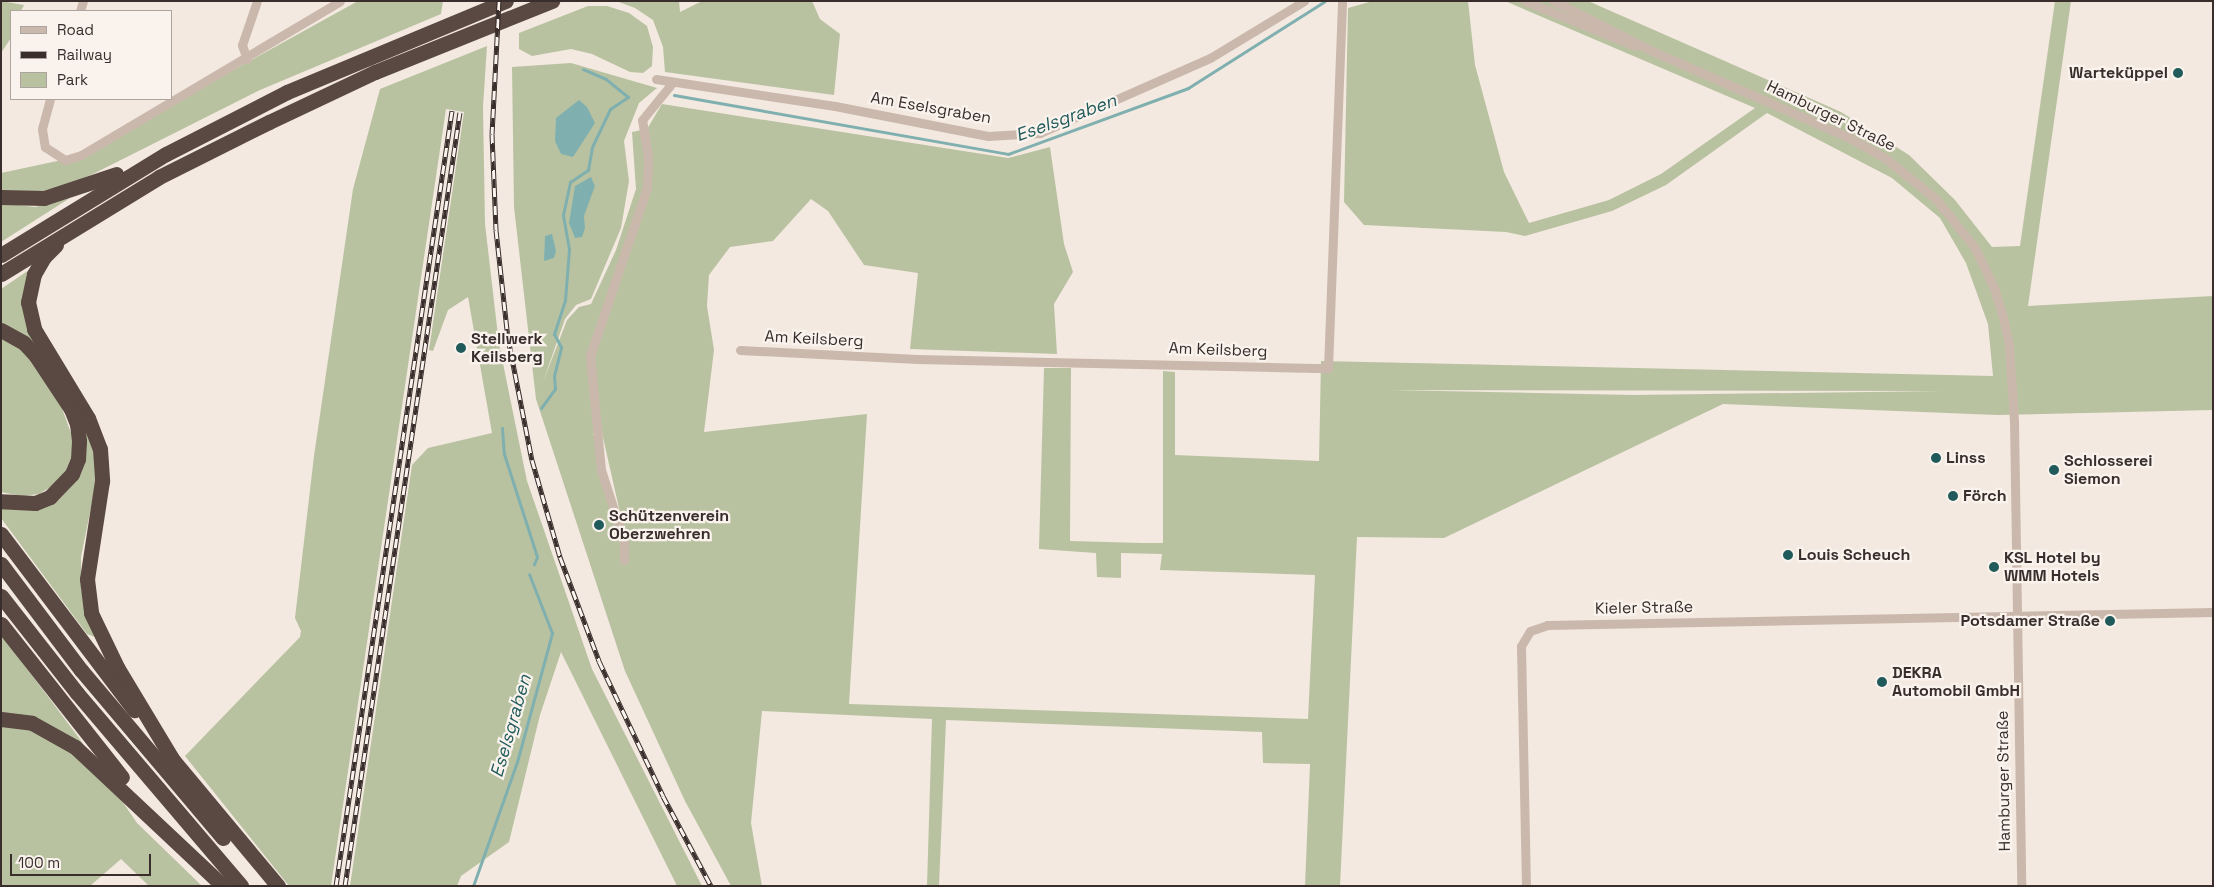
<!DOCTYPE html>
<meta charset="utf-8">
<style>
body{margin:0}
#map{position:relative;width:2214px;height:887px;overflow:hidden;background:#f3e9e0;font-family:"Space Grotesk",sans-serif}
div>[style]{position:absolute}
.green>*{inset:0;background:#b9c2a0}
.water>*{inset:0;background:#7fb0af}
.stream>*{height:3px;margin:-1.5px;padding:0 1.5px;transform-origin:1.5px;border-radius:1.5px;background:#7fb0af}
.street>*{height:9px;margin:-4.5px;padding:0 4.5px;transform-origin:4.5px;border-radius:4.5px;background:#cbb8ac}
.highway>*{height:15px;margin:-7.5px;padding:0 7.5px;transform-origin:7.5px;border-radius:7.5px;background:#5a4842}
.rail>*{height:5px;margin-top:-2.5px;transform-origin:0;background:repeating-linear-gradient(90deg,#faf3ed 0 9px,#392e2b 0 18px);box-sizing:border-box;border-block:1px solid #392e2b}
.dots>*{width:14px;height:14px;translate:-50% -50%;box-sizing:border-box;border:2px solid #faf3ed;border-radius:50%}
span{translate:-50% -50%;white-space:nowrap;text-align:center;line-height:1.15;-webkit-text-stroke:4.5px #faf3ed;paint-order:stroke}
.poi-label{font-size:16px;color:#392e2b;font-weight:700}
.right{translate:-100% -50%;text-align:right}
.left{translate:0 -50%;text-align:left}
.street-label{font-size:16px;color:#392e2b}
.water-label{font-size:18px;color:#205a5a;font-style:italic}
.frame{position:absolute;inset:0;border:2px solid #392e2b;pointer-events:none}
.legend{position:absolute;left:10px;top:10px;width:162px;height:90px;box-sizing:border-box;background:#faf3ed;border:1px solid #ada49f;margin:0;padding:6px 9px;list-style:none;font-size:15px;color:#392e2b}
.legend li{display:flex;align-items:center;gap:10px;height:25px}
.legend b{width:25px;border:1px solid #ada49f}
.scale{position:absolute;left:10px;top:854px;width:141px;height:22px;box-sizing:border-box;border:2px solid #392e2b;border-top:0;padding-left:6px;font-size:15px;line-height:18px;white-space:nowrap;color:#392e2b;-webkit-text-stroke:4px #faf3ed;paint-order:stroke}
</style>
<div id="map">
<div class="green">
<i style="clip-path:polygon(1px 1px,24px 5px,21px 11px,11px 11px,11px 38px,1px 53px)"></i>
<i style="clip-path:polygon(358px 1px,443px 1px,441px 14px,260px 90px,95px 173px,57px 190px,22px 196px,1px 190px,1px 173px,76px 157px)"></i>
<i style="clip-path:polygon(616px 1px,679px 1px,680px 12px,702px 1px,812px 1px,820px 19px,840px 34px,834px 95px,665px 72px,663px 47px,653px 20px,635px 8px)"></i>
<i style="clip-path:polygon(evenodd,1468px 1px,1475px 65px,1504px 172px,1529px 223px,1609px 200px,1661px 174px,1755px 108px,1505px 1px,1588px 1px,1841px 112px,1909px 155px,1955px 200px,1992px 247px,2020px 246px,2055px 1px,2071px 1px,2028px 306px,2213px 296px,2213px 410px,1997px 415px,1723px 404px,1444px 538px,1357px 537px,1340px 886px,1305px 886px,1310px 764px,1263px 763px,1262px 732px,946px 720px,939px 886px,927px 886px,932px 719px,762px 711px,751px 823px,762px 886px,731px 886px,685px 801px,625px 671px,536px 399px,514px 207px,512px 67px,571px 63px,657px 88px,639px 103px,624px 141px,629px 181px,621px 228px,591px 299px,576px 305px,565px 319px,543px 382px,567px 320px,579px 307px,591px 304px,616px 250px,636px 189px,632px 132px,647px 129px,662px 104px,1008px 158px,1050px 147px,1064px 244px,1073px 272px,1054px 304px,1057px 354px,910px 349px,918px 273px,864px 265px,828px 211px,811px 199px,773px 241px,730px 247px,709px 275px,707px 306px,714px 350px,704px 432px,867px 414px,849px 704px,1308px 719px,1315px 575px,1160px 570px,1162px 554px,1121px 553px,1121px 578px,1097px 577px,1096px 553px,1039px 549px,1044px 368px,1071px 368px,1070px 541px,1142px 543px,1163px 543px,1163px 371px,1175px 372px,1175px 455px,1319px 461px,1321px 361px,1993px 376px,1988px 324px,1966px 263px,1940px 218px,1892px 178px,1767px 113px,1666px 185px,1612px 211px,1525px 236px,1506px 232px,1364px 225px,1344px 202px,1348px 8px,1373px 1px,1468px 1px,1390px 390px,1943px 391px,1633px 395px,1390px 390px,1468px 1px,593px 433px,602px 433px,628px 548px,627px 548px,593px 433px)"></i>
<i style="clip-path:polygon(588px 6px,607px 6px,629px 13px,647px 26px,653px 47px,652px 66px,643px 73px,630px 72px,592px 54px,571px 49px,532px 56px,519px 49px,519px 33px)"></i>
<i style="clip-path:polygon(487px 46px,483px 107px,485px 224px,499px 344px,527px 481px,592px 669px,702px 886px,677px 886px,561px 652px,540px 715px,509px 842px,461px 876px,457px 886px,350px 886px,412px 465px,428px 448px,492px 433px,468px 297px,448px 310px,433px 351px,429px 350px,464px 112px,446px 109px,331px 886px,289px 886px,185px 756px,300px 637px,301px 631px,295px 618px,314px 456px,353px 189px,380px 89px)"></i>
<i style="clip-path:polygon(70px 198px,1px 242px,1px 203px,35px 207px)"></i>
<i style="clip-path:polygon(32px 268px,26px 285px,47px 361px,1px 325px,1px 289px)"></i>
<i style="clip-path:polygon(1px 336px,29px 353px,59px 400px,72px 436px,73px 451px,66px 471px,57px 483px,39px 494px,21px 496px,1px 492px)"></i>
<i style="clip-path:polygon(82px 423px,88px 428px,94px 451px,97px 478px,81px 557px,81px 589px,95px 637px,87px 634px,1px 518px,1px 504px,57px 500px)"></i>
<i style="clip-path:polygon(1px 634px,79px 738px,137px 823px,202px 886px,149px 886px,121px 859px,90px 886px,1px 886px)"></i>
</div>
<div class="water">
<i style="clip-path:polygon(579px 100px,587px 107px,595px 123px,573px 157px,561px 154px,555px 141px,556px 118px)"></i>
<i style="clip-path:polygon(591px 177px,595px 186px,584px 216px,585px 228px,582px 237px,575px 238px,569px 223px,575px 186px)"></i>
<i style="clip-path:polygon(552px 234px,556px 251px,554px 258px,544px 261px,545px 236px)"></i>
</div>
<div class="stream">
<i style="left:674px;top:95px;width:339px;rotate:10deg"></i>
<i style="left:1008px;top:154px;width:192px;rotate:-20.1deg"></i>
<i style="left:1188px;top:88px;width:162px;rotate:-32.4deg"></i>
<i style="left:541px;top:408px;width:24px;rotate:-54deg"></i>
<i style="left:555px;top:389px;width:13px;rotate:-94deg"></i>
<i style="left:554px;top:376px;width:30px;rotate:-76deg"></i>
<i style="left:561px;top:347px;width:15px;rotate:-118deg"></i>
<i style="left:554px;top:334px;width:36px;rotate:-72deg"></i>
<i style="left:565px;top:300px;width:51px;rotate:-85.5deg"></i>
<i style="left:569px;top:249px;width:35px;rotate:-100deg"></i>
<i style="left:563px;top:215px;width:34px;rotate:-78deg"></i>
<i style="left:570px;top:182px;width:22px;rotate:-34deg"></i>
<i style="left:588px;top:170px;width:23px;rotate:-80deg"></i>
<i style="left:592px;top:147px;width:42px;rotate:-64.7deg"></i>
<i style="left:610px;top:109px;width:22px;rotate:-34deg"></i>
<i style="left:628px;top:97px;width:28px;rotate:-141deg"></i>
<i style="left:606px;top:79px;width:25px;rotate:-157deg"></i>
<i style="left:502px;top:428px;width:26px;rotate:86deg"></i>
<i style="left:504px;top:454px;width:108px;rotate:72.2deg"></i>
<i style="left:537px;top:557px;width:8px;rotate:113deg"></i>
<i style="left:473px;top:886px;width:132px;rotate:-70.5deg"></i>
<i style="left:517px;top:762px;width:134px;rotate:-74.8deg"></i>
<i style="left:552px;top:633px;width:63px;rotate:-111.3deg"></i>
</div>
<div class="street">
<i style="left:1525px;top:1px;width:119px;rotate:22.2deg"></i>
<i style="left:1554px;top:1px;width:110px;rotate:27deg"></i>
<i style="left:1652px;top:51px;width:214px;rotate:23.7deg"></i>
<i style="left:1848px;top:137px;width:43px;rotate:29.6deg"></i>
<i style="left:1885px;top:158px;width:65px;rotate:38.8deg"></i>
<i style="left:1936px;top:199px;width:63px;rotate:51.5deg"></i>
<i style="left:1975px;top:248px;width:44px;rotate:64.6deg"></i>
<i style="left:1994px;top:288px;width:30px;rotate:73deg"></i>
<i style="left:2003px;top:317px;width:30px;rotate:78deg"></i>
<i style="left:2009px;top:346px;width:75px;rotate:86.2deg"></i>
<i style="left:2014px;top:421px;width:465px;rotate:89.1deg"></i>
<i style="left:80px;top:11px;width:10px;rotate:-73deg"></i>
<i style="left:247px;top:59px;width:15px;rotate:-110deg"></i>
<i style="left:242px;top:45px;width:46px;rotate:-71.2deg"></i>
<i style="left:656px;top:79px;width:181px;rotate:8.6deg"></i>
<i style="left:835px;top:106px;width:156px;rotate:11.1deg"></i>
<i style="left:988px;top:136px;width:52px;rotate:-3.3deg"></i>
<i style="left:1040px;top:133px;width:186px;rotate:-23.8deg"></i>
<i style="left:1210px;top:58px;width:110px;rotate:-31.2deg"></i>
<i style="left:50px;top:99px;width:31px;rotate:105deg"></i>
<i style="left:42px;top:129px;width:18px;rotate:81deg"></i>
<i style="left:45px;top:147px;width:24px;rotate:33deg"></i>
<i style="left:65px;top:160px;width:17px;rotate:-17deg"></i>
<i style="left:81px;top:155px;width:301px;rotate:-30.7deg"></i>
<i style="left:740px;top:350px;width:177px;rotate:2.9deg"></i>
<i style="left:917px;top:359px;width:411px;rotate:1.3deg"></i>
<i style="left:1328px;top:368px;width:367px;rotate:-87.8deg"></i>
<i style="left:624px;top:560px;width:19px;rotate:-90deg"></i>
<i style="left:624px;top:541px;width:75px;rotate:-107.9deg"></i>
<i style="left:601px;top:470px;width:115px;rotate:-95.5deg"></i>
<i style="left:590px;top:356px;width:177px;rotate:-71.3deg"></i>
<i style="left:647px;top:188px;width:31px;rotate:-88deg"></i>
<i style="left:648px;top:157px;width:37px;rotate:-99deg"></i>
<i style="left:642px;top:120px;width:49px;rotate:-50.8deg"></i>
<i style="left:1526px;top:886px;width:240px;rotate:-91.2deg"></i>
<i style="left:1521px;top:646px;width:17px;rotate:-59deg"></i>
<i style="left:1530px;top:631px;width:18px;rotate:-19deg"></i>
<i style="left:1547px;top:625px;width:666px;rotate:-1.12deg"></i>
</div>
<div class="highway">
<i style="left:1px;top:197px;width:43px;rotate:1.3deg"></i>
<i style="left:44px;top:198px;width:76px;rotate:-18.4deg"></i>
<i style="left:56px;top:245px;width:17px;rotate:135deg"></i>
<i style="left:44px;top:257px;width:20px;rotate:120deg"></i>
<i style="left:34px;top:274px;width:29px;rotate:102deg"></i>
<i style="left:28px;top:302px;width:28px;rotate:77deg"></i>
<i style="left:34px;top:329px;width:104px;rotate:58.8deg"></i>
<i style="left:88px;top:418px;width:33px;rotate:69deg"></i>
<i style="left:100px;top:449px;width:32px;rotate:86deg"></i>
<i style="left:102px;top:481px;width:99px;rotate:98.7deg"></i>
<i style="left:87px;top:579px;width:34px;rotate:83deg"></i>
<i style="left:91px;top:613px;width:60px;rotate:64.3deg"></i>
<i style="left:117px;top:667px;width:111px;rotate:59deg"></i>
<i style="left:1px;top:255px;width:193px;rotate:-31.5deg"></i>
<i style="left:166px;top:154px;width:136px;rotate:-27.1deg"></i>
<i style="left:287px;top:92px;width:237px;rotate:-22.6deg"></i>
<i style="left:1px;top:274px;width:185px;rotate:-31.5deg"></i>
<i style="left:159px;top:177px;width:123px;rotate:-26.6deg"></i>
<i style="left:269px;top:122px;width:117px;rotate:-25.3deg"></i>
<i style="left:375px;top:72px;width:191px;rotate:-21.9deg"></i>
<i style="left:1px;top:330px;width:26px;rotate:29deg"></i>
<i style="left:24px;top:343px;width:18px;rotate:47deg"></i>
<i style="left:36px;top:356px;width:64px;rotate:56.6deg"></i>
<i style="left:71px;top:409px;width:16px;rotate:68deg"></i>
<i style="left:77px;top:424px;width:17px;rotate:83deg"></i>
<i style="left:79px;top:441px;width:18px;rotate:93deg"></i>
<i style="left:78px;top:459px;width:16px;rotate:112deg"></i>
<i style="left:72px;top:474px;width:32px;rotate:134deg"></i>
<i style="left:50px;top:497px;width:16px;rotate:158deg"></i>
<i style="left:35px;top:503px;width:34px;rotate:-177deg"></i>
<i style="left:1px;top:534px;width:221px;rotate:52.9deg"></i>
<i style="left:1px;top:564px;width:133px;rotate:53deg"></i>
<i style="left:81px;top:670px;width:220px;rotate:49.8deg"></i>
<i style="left:1px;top:596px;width:123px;rotate:51.9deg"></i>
<i style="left:77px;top:693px;width:253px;rotate:49.6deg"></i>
<i style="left:1px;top:624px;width:195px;rotate:51.7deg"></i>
<i style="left:1px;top:719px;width:31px;rotate:7deg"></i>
<i style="left:32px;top:723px;width:49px;rotate:29.2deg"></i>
<i style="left:75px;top:747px;width:203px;rotate:43.2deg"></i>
<i style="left:168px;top:754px;width:172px;rotate:50.2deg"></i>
</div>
<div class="rail">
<i style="left:499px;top:1px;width:133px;rotate:93deg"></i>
<i style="left:492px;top:134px;width:96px;rotate:87.6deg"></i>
<i style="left:496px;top:230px;width:109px;rotate:83.7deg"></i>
<i style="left:508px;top:338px;width:124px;rotate:78.9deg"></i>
<i style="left:532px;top:460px;width:101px;rotate:73.9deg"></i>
<i style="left:560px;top:557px;width:111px;rotate:69.4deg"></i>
<i style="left:599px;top:661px;width:149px;rotate:64.6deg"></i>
<i style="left:663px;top:796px;width:102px;rotate:61.9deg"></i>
<i style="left:336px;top:886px;width:784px;rotate:-81.49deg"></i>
<i style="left:345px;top:886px;width:782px;rotate:-81.55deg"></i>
</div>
<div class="dots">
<i style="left:2178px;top:73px;background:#205a5a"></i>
<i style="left:461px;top:348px;background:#205a5a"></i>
<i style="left:1936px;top:458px;background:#205a5a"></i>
<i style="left:2054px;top:470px;background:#205a5a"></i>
<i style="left:1953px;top:496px;background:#205a5a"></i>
<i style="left:599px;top:525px;background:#205a5a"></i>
<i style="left:1788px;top:555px;background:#205a5a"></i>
<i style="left:1994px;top:567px;background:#205a5a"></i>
<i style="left:2110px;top:621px;background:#205a5a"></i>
<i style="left:1882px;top:682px;background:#205a5a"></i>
</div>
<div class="poi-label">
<span class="right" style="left:2168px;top:73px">Warteküppel</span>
<span class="left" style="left:471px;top:348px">Stellwerk<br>Keilsberg</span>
<span class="left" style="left:1946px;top:458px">Linss</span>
<span class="left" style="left:2064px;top:470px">Schlosserei<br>Siemon</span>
<span class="left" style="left:1963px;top:496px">Förch</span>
<span class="left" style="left:609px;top:525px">Schützenverein<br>Oberzwehren</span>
<span class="left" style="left:1798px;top:555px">Louis Scheuch</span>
<span class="left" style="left:2004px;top:567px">KSL Hotel by<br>WMM Hotels</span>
<span class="right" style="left:2100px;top:621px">Potsdamer Straße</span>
<span class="left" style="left:1892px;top:682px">DEKRA<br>Automobil GmbH</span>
</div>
<div class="street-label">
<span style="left:931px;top:108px;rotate:10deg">Am Eselsgraben</span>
<span style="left:1831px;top:116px;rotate:26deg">Hamburger Straße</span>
<span style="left:814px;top:339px;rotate:3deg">Am Keilsberg</span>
<span style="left:1218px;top:350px;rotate:2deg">Am Keilsberg</span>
<span style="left:1644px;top:608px;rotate:-1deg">Kieler Straße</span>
<span style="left:2004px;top:781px;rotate:-91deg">Hamburger Straße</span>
</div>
<div class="water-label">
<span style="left:1066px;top:118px;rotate:-20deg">Eselsgraben</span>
<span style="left:511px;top:726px;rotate:-74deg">Eselsgraben</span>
</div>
<div class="frame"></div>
<ul class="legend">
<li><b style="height:6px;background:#cbb8ac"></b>Road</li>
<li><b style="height:6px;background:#392e2b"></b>Railway</li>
<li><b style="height:14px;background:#b9c2a0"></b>Park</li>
</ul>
<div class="scale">100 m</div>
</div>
